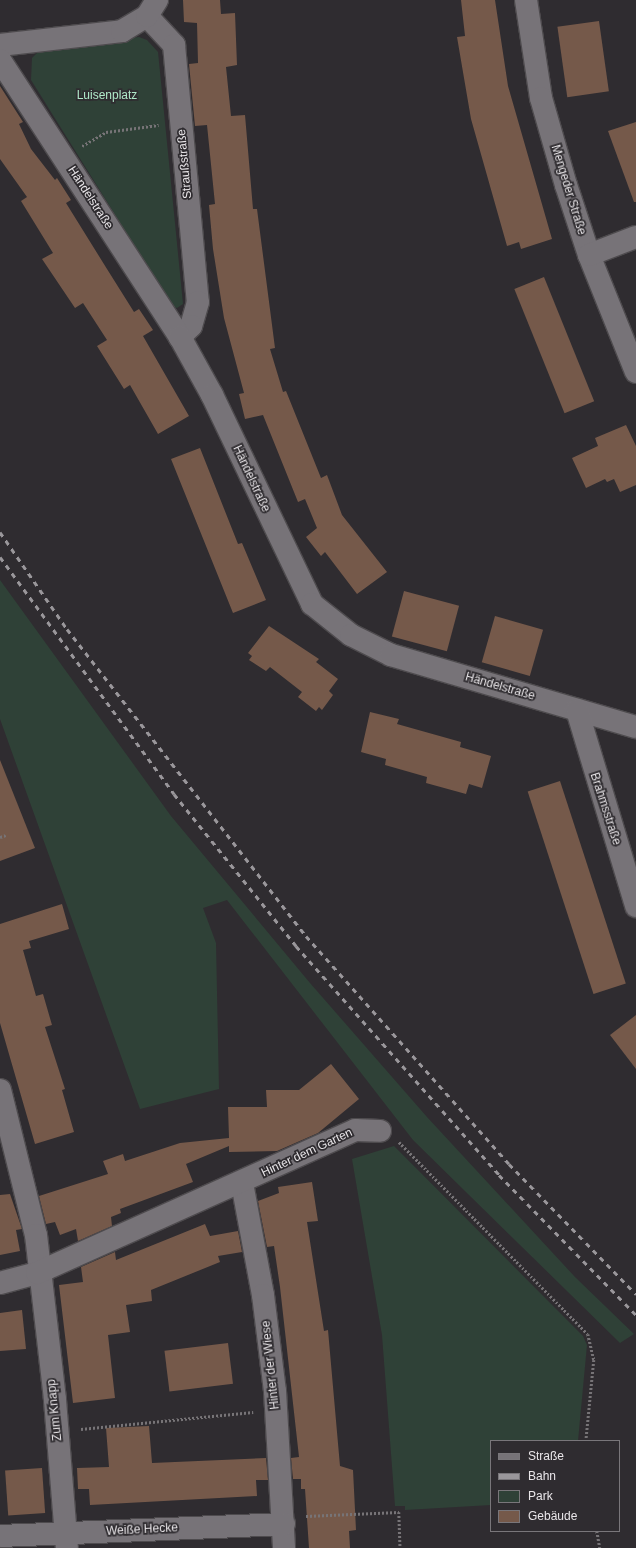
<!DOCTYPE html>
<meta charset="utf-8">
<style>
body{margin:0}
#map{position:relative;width:636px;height:1548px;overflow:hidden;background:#2f2c30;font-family:Helvetica,sans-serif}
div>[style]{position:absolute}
.green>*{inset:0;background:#2f4137}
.building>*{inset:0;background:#75594a;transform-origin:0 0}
.path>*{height:2.5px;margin-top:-1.25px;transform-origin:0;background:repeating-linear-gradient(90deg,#777477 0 2px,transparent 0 4px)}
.roads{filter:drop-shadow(1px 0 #4e4b4e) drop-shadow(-1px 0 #4e4b4e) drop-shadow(0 1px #4e4b4e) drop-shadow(0 -1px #4e4b4e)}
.minor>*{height:22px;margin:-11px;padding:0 11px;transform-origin:11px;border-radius:11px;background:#777378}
.rail>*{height:3px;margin-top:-1.5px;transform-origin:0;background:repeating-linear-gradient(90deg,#9a979b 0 5px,transparent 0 10px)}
span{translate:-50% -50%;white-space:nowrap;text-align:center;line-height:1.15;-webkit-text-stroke:3.5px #2f2c30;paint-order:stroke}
.park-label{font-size:12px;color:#afe8c8}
.street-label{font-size:12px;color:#e9e6e9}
.legend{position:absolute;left:490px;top:1440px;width:130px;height:92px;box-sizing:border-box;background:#2f2c30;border:1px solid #79767a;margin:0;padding:5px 7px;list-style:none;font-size:12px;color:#e9e6e9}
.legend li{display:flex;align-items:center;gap:8px;height:20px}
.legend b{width:20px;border:1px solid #79767a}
</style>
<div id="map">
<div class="green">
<i style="clip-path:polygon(139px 37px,147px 40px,158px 52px,183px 304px,177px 308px,172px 306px,31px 80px,32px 58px,44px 46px)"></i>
<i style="clip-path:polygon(0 580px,171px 816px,310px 983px,427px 1117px,575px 1277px,634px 1334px,620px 1343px,413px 1140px,227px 900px,203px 908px,216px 943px,219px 1089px,140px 1109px,0 719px)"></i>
<i style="clip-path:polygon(394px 1146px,583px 1336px,587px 1345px,578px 1441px,491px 1441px,491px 1505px,405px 1510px,405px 1506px,395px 1506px,382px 1335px,352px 1159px)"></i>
</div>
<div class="building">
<i style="clip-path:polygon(183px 0,220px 0,221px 14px,235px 13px,237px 65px,226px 67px,231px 116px,245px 115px,253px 209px,257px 209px,275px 348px,270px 349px,283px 392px,286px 391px,321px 478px,327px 475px,342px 515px,387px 572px,357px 594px,325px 552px,321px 556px,306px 537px,317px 528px,305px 499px,298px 502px,263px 415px,245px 419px,239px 394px,244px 393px,224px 318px,213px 249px,209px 205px,215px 204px,207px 125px,195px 126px,189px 64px,198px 63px,197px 23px,184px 22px)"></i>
<i style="clip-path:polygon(461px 0,495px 0,508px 86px,552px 239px,521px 249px,519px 242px,507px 246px,471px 119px,457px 37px,465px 36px)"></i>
<i style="left:599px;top:21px;width:71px;height:42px;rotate:82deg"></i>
<i style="clip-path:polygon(0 86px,23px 122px,19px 124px,31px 149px,55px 180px,57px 178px,71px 200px,66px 203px,107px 269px,134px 312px,139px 309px,153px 330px,143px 336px,189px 416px,158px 434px,130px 385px,124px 389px,97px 346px,107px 340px,83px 303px,75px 308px,42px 259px,53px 253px,21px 201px,27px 197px,0 159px)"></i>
<i style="clip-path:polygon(636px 122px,636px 202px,634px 202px,608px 131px)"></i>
<i style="left:544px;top:277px;width:134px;height:32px;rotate:68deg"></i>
<i style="clip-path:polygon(626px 425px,636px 446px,636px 485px,620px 492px,614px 479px,607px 482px,605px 479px,586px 488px,572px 458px,598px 446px,595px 438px)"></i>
<i style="clip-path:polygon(200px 448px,238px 544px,242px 543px,266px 600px,233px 613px,171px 459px)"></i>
<i style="left:404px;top:591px;width:57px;height:47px;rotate:15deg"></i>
<i style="left:495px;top:616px;width:50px;height:48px;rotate:16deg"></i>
<i style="clip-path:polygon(269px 626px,319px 659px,316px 662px,338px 679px,329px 691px,333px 695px,322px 710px,319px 707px,316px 711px,298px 697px,302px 692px,270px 667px,266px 671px,249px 660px,252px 656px,248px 653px)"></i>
<i style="clip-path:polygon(370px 712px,399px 719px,397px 724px,461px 742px,460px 747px,491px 756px,482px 788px,469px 784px,466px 794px,426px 783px,427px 777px,385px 765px,386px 759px,361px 752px)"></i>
<i style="clip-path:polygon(0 760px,35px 848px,0 861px)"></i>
<i style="left:560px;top:781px;width:213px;height:34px;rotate:72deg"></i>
<i style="clip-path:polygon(62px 904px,69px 929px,29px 941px,31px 948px,23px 950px,36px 996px,43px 994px,52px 1025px,45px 1027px,65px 1089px,62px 1090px,74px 1132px,35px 1144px,0 1023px,0 924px)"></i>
<i style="clip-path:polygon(636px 1015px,636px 1069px,610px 1035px)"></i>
<i style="clip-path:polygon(331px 1064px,359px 1099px,318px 1133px,277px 1151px,229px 1152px,229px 1146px,186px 1164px,193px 1182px,120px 1209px,121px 1213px,111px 1217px,112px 1226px,78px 1241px,76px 1229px,60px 1235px,55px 1222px,46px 1224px,39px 1196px,108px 1174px,103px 1161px,123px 1154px,125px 1161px,180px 1143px,229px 1138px,228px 1107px,267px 1107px,266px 1090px,299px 1090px)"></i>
<i style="clip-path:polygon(312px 1182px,318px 1221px,307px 1222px,324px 1331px,328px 1330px,340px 1466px,353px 1470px,356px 1530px,349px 1531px,350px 1548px,309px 1548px,305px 1489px,301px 1489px,301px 1479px,293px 1479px,291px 1458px,299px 1457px,280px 1287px,274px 1246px,267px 1247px,258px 1201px,279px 1193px,278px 1187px)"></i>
<i style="clip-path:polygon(10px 1194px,22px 1229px,16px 1230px,20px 1251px,0 1255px,0 1195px)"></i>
<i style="clip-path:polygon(205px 1224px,210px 1236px,238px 1231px,242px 1252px,218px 1256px,220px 1262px,151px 1290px,152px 1301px,126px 1305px,130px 1332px,108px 1335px,115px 1398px,73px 1403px,59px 1285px,83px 1282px,81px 1267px,115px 1252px,116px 1260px)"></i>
<i style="clip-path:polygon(22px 1310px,26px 1349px,0 1351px,0 1313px)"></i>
<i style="left:228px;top:1343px;width:41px;height:64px;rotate:83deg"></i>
<i style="clip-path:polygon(149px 1426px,152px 1463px,266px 1458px,268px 1480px,256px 1480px,257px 1496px,90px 1505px,89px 1489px,78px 1489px,77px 1468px,109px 1467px,106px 1428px)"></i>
<i style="left:42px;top:1468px;width:45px;height:37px;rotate:86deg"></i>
</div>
<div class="path">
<i style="left:82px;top:146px;width:28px;rotate:-30deg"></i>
<i style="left:106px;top:132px;width:53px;rotate:-7.5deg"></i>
<i style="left:0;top:837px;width:6px;rotate:-18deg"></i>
<i style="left:399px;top:1142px;width:269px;rotate:45.5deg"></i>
<i style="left:588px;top:1334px;width:27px;rotate:77deg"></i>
<i style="left:594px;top:1360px;width:81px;rotate:95.6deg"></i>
<i style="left:81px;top:1429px;width:173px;rotate:-5.6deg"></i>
<i style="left:306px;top:1516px;width:93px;rotate:-2.5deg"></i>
<i style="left:399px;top:1512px;width:36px;rotate:88deg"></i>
<i style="left:597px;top:1531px;width:17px;rotate:80deg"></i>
</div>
<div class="roads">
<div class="minor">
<i style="left:526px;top:0;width:99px;rotate:81.3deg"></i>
<i style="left:541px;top:98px;width:91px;rotate:74deg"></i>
<i style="left:566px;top:185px;width:74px;rotate:71.8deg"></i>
<i style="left:589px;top:255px;width:126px;rotate:68.1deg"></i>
<i style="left:147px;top:16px;width:40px;rotate:47deg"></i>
<i style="left:174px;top:45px;width:258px;rotate:84.7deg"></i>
<i style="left:198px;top:302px;width:25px;rotate:106deg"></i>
<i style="left:191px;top:326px;width:16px;rotate:135deg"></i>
<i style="left:0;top:45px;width:123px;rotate:-6.5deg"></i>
<i style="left:122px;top:31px;width:29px;rotate:-31deg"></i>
<i style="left:147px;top:16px;width:19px;rotate:-58deg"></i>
<i style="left:0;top:60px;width:330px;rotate:57deg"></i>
<i style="left:180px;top:337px;width:66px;rotate:61.1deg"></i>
<i style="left:212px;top:395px;width:232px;rotate:64.4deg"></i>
<i style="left:312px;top:604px;width:50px;rotate:38.5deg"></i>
<i style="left:351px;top:635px;width:45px;rotate:26.6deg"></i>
<i style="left:391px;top:655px;width:255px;rotate:16.4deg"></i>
<i style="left:589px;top:255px;width:50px;rotate:-21deg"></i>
<i style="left:577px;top:710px;width:205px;rotate:73.2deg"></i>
<i style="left:0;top:1090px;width:149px;rotate:76.1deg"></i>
<i style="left:36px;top:1235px;width:166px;rotate:83.4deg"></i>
<i style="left:55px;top:1400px;width:148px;rotate:85.4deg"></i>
<i style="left:242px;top:1183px;width:114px;rotate:79.4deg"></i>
<i style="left:263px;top:1295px;width:97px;rotate:82.9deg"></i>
<i style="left:275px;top:1391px;width:157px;rotate:86.7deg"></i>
<i style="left:0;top:1283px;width:38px;rotate:-15deg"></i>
<i style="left:37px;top:1273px;width:349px;rotate:-24.2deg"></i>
<i style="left:355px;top:1130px;width:25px;rotate:2deg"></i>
<i style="left:0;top:1536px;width:284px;rotate:-2.4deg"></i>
</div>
</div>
<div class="rail">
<i style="left:0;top:532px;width:118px;rotate:55.4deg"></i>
<i style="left:67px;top:629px;width:389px;rotate:52.1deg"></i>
<i style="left:306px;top:936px;width:305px;rotate:48.3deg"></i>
<i style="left:509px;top:1164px;width:182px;rotate:45.7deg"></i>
<i style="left:0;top:557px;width:294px;rotate:53.7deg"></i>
<i style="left:174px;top:794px;width:195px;rotate:51.2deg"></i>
<i style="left:296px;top:946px;width:306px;rotate:48.4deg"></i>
<i style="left:499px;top:1175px;width:196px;rotate:45.6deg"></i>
</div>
<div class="park-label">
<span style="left:107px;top:96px">Luisenplatz</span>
</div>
<div class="street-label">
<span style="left:185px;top:164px;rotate:-95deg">Straußstraße</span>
<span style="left:568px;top:190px;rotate:73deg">Mengeder Straße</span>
<span style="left:90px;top:198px;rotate:57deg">Händelstraße</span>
<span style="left:251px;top:479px;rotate:65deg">Händelstraße</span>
<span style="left:500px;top:687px;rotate:16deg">Händelstraße</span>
<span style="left:605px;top:809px;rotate:72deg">Brahmsstraße</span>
<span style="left:307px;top:1153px;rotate:-25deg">Hinter dem Garten</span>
<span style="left:271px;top:1365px;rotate:-96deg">Hinter der Wiese</span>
<span style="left:55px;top:1410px;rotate:-96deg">Zum Knapp</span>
<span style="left:142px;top:1530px;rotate:-3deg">Weiße Hecke</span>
</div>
<ul class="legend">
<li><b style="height:5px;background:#777378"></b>Straße</li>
<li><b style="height:5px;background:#9a979b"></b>Bahn</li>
<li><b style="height:11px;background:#2f4137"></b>Park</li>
<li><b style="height:11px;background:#75594a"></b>Gebäude</li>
</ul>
</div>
